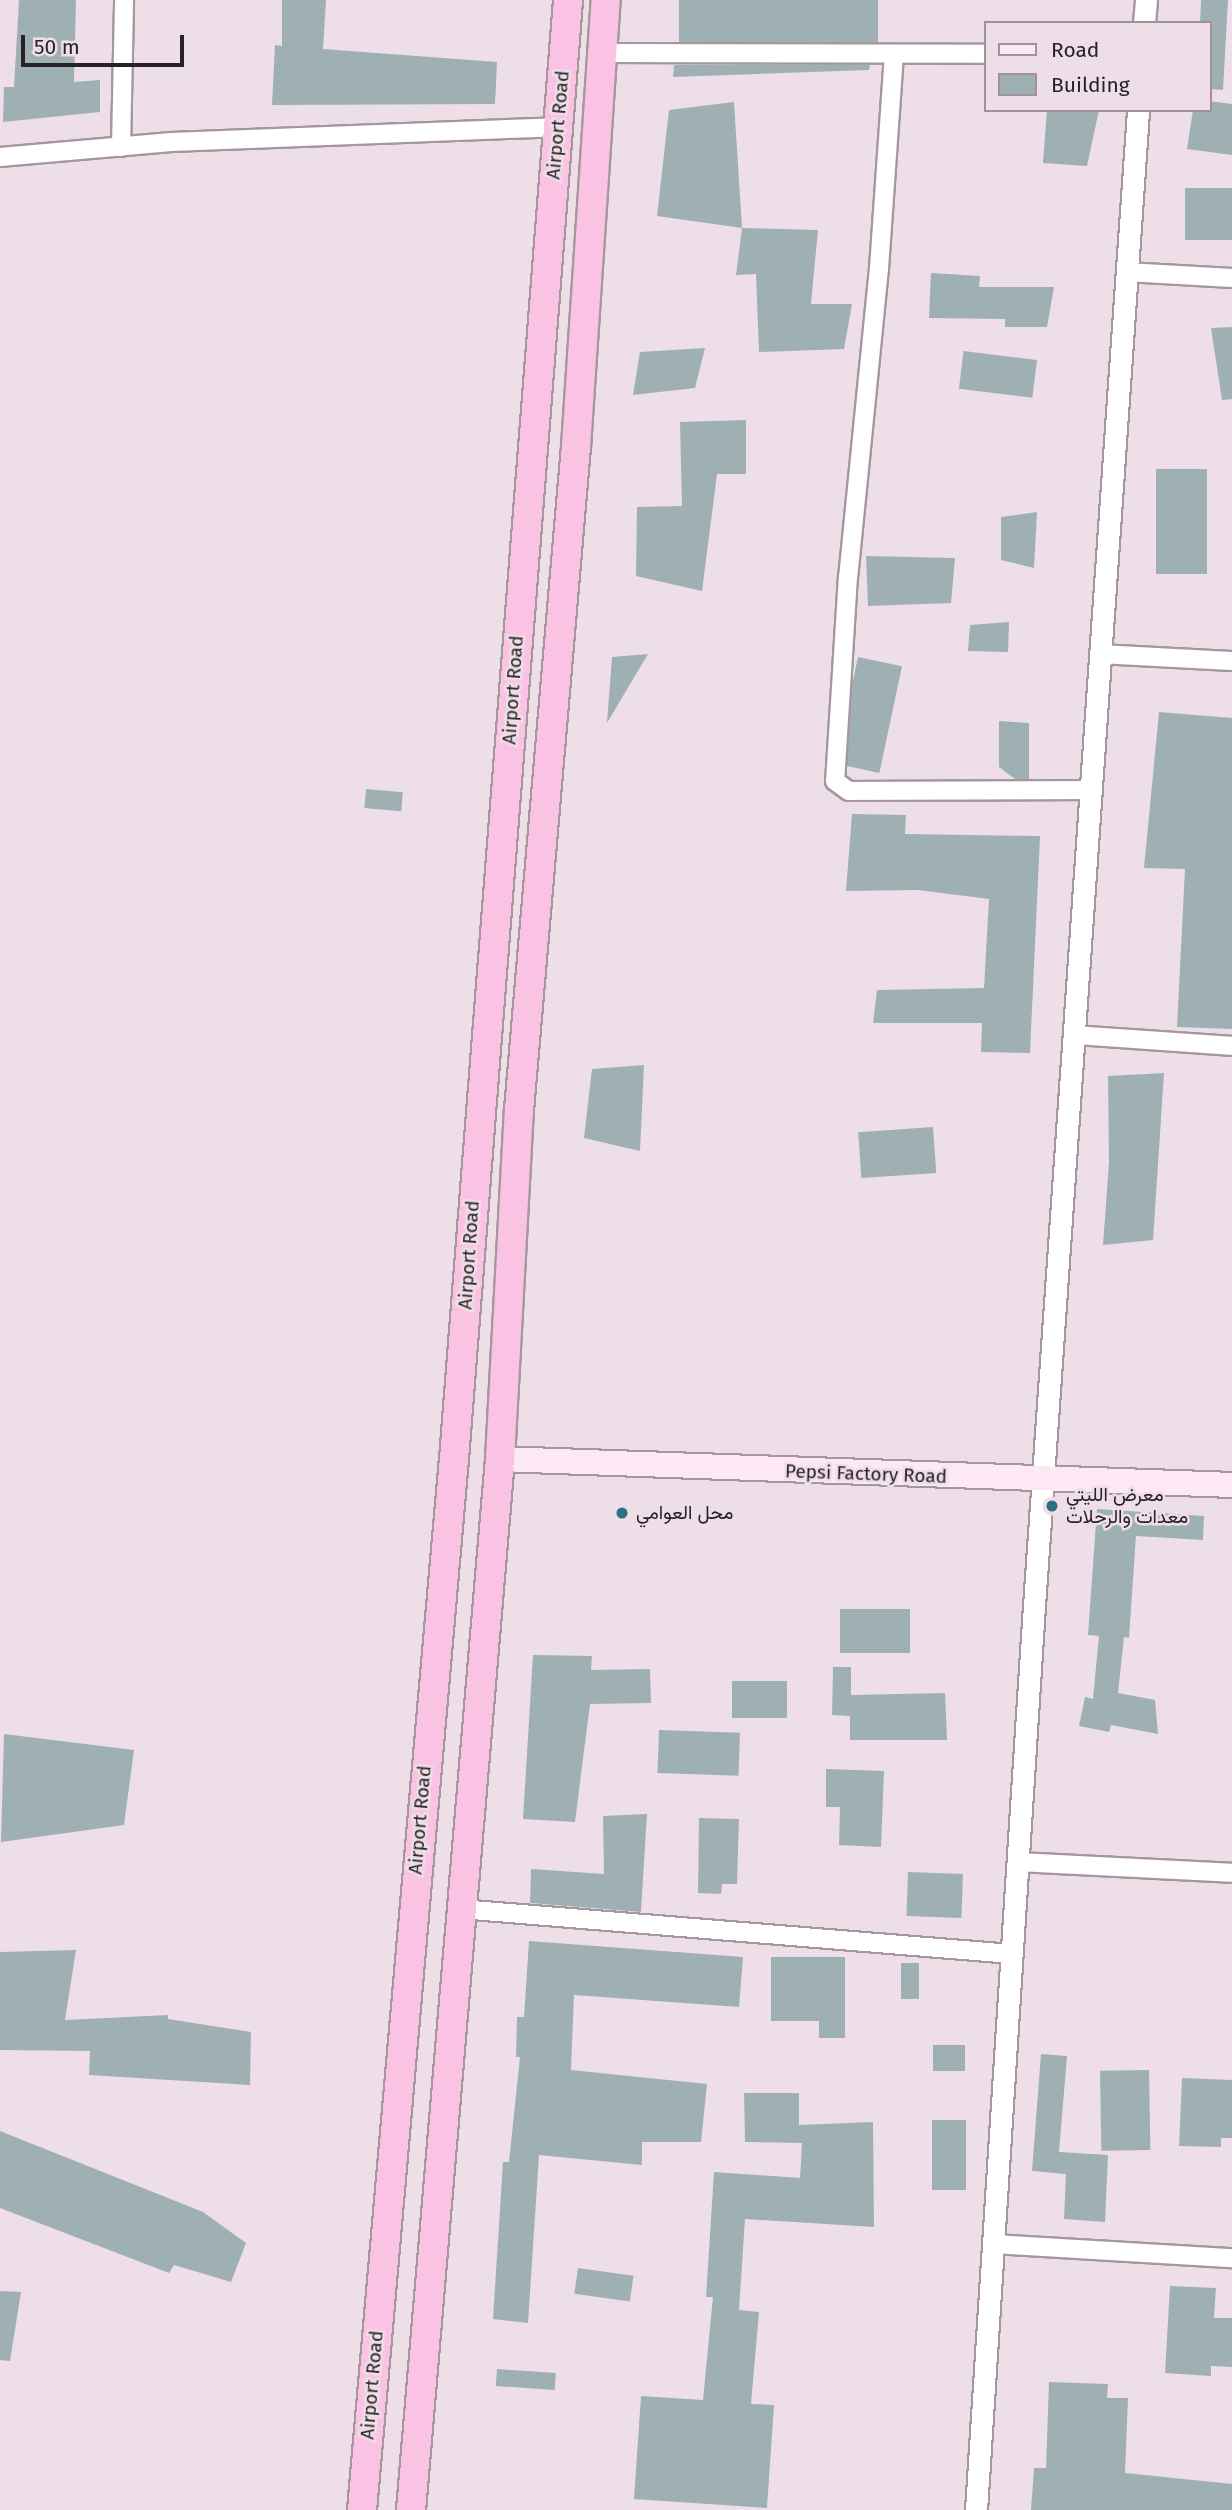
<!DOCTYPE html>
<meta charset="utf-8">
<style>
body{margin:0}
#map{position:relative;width:1232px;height:2510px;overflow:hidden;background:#eedee7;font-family:"Fira Sans",Vazirmatn,sans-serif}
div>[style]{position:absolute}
.building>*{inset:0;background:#9fb0b5;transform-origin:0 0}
.roads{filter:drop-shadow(2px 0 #a6979f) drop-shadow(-2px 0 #a6979f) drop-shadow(0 2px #a6979f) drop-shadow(0 -2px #a6979f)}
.minor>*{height:18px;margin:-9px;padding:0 9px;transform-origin:9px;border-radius:9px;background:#fff}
.tertiary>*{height:21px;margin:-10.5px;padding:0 10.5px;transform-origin:10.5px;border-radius:10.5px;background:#fff}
.secondary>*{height:24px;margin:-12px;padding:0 12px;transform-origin:12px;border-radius:12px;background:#fee8f4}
.trunk>*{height:28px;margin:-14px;padding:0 14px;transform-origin:14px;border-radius:14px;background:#fbc3e3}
.dots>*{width:19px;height:19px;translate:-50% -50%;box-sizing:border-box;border:4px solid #eedee7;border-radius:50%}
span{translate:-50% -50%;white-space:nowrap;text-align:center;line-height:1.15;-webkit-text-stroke:5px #eedee7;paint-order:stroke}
.street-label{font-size:19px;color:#272225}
.poi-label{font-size:19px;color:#272225}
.left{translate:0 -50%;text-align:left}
.legend{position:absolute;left:984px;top:21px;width:228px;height:91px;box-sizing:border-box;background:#eedee7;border:2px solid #9e9399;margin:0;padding:9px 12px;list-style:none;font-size:21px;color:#272225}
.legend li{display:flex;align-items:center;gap:14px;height:35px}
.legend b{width:35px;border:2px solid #9e9399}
.scale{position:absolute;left:21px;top:35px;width:163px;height:32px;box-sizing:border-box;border:4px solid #272225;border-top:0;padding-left:9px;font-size:21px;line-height:24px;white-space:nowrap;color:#272225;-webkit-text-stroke:5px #eedee7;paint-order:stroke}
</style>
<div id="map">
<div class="building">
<i style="clip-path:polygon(19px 0,76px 0,74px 82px,100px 80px,100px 112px,3px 122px,4px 87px,14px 87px)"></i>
<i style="clip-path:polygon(282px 0,326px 0,323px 49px,497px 62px,495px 104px,272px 105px,275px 45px,282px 46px)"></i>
<i style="left:679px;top:0;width:199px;height:42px"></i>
<i style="clip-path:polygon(1201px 0,1228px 0,1223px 90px,1209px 89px,1209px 23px,1200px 23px)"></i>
<i style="clip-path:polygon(674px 65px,870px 65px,869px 70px,673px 77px)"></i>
<i style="clip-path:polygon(1209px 101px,1232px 104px,1232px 155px,1187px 149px,1193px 110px,1209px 110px)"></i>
<i style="clip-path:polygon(734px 102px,742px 228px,657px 216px,669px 110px)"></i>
<i style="clip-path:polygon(1047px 110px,1099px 110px,1087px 166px,1043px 163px)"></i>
<i style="left:1232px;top:188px;width:52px;height:47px;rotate:90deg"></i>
<i style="clip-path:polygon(742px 228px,818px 230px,811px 304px,852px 304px,844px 349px,759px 352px,756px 274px,736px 275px)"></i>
<i style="clip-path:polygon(931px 273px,980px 276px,979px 287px,1054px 287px,1047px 327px,1005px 327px,1005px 319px,929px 318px)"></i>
<i style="clip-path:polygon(1232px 327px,1232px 399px,1222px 400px,1211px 328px)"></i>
<i style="clip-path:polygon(705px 348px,695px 388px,633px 395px,640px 352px)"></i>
<i style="left:1037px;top:360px;width:38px;height:74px;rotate:97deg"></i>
<i style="clip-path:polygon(746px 420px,746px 474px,717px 474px,702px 591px,636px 576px,637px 507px,682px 506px,680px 422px)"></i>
<i style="left:1156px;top:469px;width:51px;height:105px"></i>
<i style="clip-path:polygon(1037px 512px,1034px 568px,1001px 560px,1001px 517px)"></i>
<i style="clip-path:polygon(866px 556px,955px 558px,951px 603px,868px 606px)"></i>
<i style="clip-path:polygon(1009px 622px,1008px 652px,968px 651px,970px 625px)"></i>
<i style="clip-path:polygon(648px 654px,607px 723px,612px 657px)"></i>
<i style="left:858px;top:657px;width:45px;height:109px;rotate:12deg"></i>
<i style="clip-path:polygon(1159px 712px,1232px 718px,1232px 1029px,1177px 1027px,1185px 869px,1144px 868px)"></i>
<i style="clip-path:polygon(999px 721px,1029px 723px,1029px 779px,1015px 779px,999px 767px)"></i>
<i style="left:366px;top:789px;width:37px;height:19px;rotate:5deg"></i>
<i style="clip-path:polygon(852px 814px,906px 815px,905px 834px,1040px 836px,1030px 1053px,981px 1052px,982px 1023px,873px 1023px,877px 990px,984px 988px,989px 899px,918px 890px,846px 891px)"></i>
<i style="clip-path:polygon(644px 1065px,640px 1151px,584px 1138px,592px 1069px)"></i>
<i style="clip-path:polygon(1164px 1073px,1153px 1240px,1103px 1245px,1109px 1162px,1108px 1076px)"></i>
<i style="left:933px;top:1127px;width:46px;height:75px;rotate:86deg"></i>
<i style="clip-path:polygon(1097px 1509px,1204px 1516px,1203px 1540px,1136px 1536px,1129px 1638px,1124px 1637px,1118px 1693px,1155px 1700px,1158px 1734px,1111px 1725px,1109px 1732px,1079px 1726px,1085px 1697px,1093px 1699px,1099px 1636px,1088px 1635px)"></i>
<i style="left:840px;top:1609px;width:70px;height:44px"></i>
<i style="clip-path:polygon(533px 1655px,592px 1656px,591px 1670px,650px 1669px,651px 1703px,590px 1704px,575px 1822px,523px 1819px)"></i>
<i style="clip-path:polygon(833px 1667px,851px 1667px,851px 1695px,945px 1693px,947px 1740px,850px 1740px,850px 1716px,832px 1715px)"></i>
<i style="left:732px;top:1681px;width:55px;height:37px"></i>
<i style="left:659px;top:1730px;width:81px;height:43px;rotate:2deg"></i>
<i style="clip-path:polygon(4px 1734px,134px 1750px,124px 1825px,1px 1842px)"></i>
<i style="clip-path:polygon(826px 1769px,884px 1771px,881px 1847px,839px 1845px,840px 1807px,826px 1807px)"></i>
<i style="clip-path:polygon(647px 1814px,641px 1912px,530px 1903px,531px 1869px,604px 1874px,603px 1816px)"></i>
<i style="clip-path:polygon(699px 1818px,739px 1819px,737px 1884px,722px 1884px,721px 1894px,698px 1893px)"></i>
<i style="left:908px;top:1872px;width:55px;height:44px;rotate:2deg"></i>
<i style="clip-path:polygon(529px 1941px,743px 1957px,739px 2007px,574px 1995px,571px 2070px,707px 2084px,701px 2142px,642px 2142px,642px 2165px,539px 2155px,528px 2323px,493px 2319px,503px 2162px,509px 2162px,520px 2057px,516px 2057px,517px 2017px,524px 2017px)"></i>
<i style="clip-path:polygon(76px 1950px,65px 2020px,168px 2015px,168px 2019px,251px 2032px,250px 2085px,89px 2075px,90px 2051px,0 2050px,0 1952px)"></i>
<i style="clip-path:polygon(771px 1957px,845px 1957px,845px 2038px,819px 2038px,819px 2021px,771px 2021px)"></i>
<i style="left:901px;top:1963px;width:18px;height:36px"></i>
<i style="left:933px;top:2045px;width:32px;height:26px"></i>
<i style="clip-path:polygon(1041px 2054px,1067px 2056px,1059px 2152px,1108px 2155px,1105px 2222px,1064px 2219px,1066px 2174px,1032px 2171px)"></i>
<i style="left:1149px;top:2070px;width:80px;height:49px;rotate:89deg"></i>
<i style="clip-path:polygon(1182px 2078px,1232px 2080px,1232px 2138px,1221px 2138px,1221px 2147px,1179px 2146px)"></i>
<i style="clip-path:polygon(744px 2093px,799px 2093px,799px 2125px,873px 2122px,874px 2227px,745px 2219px,739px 2310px,759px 2312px,751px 2404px,774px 2405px,767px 2508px,634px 2499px,641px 2396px,703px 2400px,713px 2297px,706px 2297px,714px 2172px,800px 2178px,802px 2143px,745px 2142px)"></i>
<i style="left:932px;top:2120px;width:34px;height:70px"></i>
<i style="clip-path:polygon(0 2131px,203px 2212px,246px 2243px,231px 2282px,174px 2265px,169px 2273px,0 2208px)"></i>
<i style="left:578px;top:2268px;width:56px;height:26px;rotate:8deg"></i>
<i style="clip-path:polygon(1170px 2286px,1216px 2288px,1214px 2318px,1232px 2318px,1232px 2367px,1211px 2366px,1211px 2376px,1165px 2373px)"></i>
<i style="clip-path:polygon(0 2291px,21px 2292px,10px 2361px,0 2360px)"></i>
<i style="left:497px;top:2369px;width:59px;height:17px;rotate:4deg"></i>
<i style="clip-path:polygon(1049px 2382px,1108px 2384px,1107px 2398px,1128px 2398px,1125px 2473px,1232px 2484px,1232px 2510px,1031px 2510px,1034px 2468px,1046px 2468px)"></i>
</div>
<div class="roads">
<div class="minor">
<i style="left:602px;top:53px;width:383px;rotate:0.1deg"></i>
<i style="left:894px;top:54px;width:215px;rotate:94deg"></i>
<i style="left:879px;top:268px;width:310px;rotate:95.7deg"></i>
<i style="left:848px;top:576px;width:205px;rotate:93.6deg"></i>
<i style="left:835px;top:781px;width:17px;rotate:36deg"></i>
<i style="left:849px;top:791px;width:243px;rotate:-0.2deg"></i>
<i style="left:121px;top:147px;width:147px;rotate:-88.8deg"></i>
<i style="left:0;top:157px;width:172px;rotate:-5deg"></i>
<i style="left:171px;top:142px;width:387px;rotate:-2.2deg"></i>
<i style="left:1126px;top:272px;width:106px;rotate:3.2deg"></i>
<i style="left:1099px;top:654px;width:133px;rotate:3deg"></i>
<i style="left:1075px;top:1035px;width:157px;rotate:4deg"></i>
<i style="left:1017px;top:1862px;width:215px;rotate:2.9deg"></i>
<i style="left:460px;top:1909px;width:554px;rotate:4.66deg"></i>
<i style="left:994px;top:2244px;width:238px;rotate:3.4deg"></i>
</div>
<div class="tertiary">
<i style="left:1144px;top:23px;width:23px;rotate:-85deg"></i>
<i style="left:976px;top:2510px;width:906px;rotate:-86.33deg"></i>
<i style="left:1034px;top:1606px;width:1500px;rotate:-86.02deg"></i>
</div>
<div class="secondary">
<i style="left:500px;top:1459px;width:732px;rotate:2.03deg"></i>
</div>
<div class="trunk">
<i style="left:362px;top:2510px;width:1068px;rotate:-85deg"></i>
<i style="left:455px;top:1446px;width:1450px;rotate:-85.53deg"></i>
<i style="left:411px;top:2510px;width:1055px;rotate:-85.16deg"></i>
<i style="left:500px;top:1459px;width:350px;rotate:-86.9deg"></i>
<i style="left:519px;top:1110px;width:665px;rotate:-85.09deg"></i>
<i style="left:576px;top:447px;width:448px;rotate:-86.2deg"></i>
</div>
</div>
<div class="dots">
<i style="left:1052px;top:1506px;background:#2d6e82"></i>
<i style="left:622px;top:1513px;background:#2d6e82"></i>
</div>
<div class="street-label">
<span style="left:558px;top:125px;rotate:-85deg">Airport Road</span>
<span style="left:513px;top:690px;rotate:-86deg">Airport Road</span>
<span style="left:469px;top:1255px;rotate:-86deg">Airport Road</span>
<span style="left:866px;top:1474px;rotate:2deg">Pepsi Factory Road</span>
<span style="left:420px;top:1820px;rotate:-85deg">Airport Road</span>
<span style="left:372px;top:2385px;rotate:-85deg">Airport Road</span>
</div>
<div class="poi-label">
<span class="left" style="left:1066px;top:1506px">معرض الليتي<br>معدات والرحلات</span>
<span class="left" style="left:636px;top:1513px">محل العوامي</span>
</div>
<ul class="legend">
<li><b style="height:9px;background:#fee8f4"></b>Road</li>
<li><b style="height:19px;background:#9fb0b5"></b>Building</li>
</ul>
<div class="scale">50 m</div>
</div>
